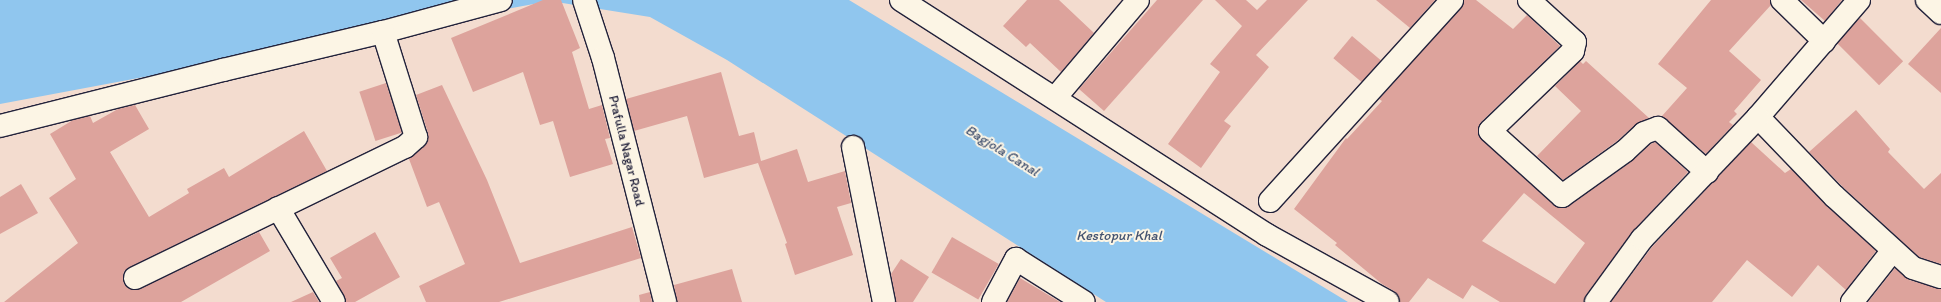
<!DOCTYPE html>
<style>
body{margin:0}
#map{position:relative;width:1941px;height:302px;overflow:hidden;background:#f3dccf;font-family:Itim,sans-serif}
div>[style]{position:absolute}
.water>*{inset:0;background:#90c6ee}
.building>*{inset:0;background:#dda39c;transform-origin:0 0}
.roads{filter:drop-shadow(1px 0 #22223b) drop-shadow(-1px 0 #22223b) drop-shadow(0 1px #22223b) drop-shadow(0 -1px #22223b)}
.minor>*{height:22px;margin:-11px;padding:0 11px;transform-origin:11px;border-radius:11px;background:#fcf5e5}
.tertiary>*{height:22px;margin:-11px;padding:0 11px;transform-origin:11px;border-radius:11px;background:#fcf5e5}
span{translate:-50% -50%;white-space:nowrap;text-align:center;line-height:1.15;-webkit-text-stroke:4px #fcf5e5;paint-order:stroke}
.street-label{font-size:13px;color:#22223b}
.water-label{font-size:14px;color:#435371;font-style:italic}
</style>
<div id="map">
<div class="water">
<i style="clip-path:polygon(0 0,849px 0,1348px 302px,1106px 302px,727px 60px,650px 17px,550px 1px,0 104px)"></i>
</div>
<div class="building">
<i style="clip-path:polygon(543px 0,561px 0,580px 48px,572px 52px,589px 109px,602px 105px,610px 138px,605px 139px,613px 164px,570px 177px,553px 121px,540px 125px,523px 72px,473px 92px,451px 38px)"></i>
<i style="clip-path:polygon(1027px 0,1059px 0,1094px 33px,1061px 72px,1030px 43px,1026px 47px,1003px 26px)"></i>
<i style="clip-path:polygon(1157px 0,1203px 0,1104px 111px,1079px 89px)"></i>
<i style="clip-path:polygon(1215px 0,1246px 0,1257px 10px,1267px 0,1308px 0,1256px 55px,1269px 67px,1224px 121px,1231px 126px,1201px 168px,1168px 144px,1220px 72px,1210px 64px,1242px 26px)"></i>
<i style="clip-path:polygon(1376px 0,1435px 0,1410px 28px)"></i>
<i style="clip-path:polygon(evenodd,1464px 0,1476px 0,1513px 29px,1527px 15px,1560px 46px,1481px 122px,1478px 128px,1478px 135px,1482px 140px,1554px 205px,1564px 208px,1569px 206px,1632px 161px,1651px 144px,1655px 142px,1688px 172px,1632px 232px,1586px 295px,1584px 302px,1500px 302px,1472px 285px,1463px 299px,1428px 278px,1409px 302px,1400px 302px,1399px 296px,1394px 291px,1382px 284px,1335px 245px,1337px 243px,1294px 209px,1346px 138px,1347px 139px,1382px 101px,1379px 99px,1461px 8px,1464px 0,1524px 193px,1585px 243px,1555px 284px,1482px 241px,1524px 193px)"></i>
<i style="clip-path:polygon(1711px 0,1770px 0,1771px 5px,1729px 51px,1761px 80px,1734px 111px,1737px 114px,1729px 122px,1733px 125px,1706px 154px,1662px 116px,1687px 88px,1658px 64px)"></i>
<i style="clip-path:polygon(1801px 0,1842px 0,1825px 21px)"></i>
<i style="left:1860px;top:18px;width:61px;height:34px;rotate:45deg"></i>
<i style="clip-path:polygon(1941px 28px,1941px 93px,1908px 64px)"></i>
<i style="left:1352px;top:36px;width:38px;height:29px;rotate:40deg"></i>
<i style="clip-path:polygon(1580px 61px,1583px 64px,1586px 61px,1649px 118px,1636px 124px,1617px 141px,1563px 180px,1537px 156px,1581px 111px,1555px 86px)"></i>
<i style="clip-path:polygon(721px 72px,739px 136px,754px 132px,761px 161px,797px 149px,808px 182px,845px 171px,851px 203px,837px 207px,853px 255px,795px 275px,785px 244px,787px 243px,758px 163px,704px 178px,687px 116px,634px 131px,626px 99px)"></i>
<i style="left:386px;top:83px;width:52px;height:28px;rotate:72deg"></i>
<i style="clip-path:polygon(442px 85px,487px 180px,520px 263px,632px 227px,641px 258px,499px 302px,426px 302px,419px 286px,465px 264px,439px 202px,427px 207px,409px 159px,424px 146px,428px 140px,428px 133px,416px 95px)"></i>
<i style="clip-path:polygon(135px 105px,149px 129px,110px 152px,149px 217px,189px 193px,187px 189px,224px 168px,229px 177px,304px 131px,327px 171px,130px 267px,124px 271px,123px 277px,124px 284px,128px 288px,134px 290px,140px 289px,259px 232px,270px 251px,181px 302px,4px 302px,78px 243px,49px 198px,76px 179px,50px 134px,73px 120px,90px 116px,93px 123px,118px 109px)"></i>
<i style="clip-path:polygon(1856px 110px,1890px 149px,1888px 152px,1924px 189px,1941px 173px,1941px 264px,1919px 257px,1843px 187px,1809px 152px)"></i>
<i style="clip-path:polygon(1751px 142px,1785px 173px,1791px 169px,1826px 205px,1876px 251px,1846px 290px,1818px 265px,1792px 297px,1747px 260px,1712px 302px,1611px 302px,1652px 247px)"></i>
<i style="clip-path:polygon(21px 184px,38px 213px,0 234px,0 197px)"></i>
<i style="clip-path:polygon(375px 232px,400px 277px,355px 302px,346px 302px,336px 281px,342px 278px,330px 258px)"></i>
<i style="left:952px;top:237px;width:54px;height:41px;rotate:30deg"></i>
<i style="clip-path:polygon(901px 259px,929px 277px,913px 302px,896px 302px,891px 274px)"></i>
<i style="clip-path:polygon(1895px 268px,1909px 280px,1941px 289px,1941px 302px,1868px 302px)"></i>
<i style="clip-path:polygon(732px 269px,742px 302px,677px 302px,674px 285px)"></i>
<i style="clip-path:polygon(1020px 278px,1060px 302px,1007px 302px)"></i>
<i style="clip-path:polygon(313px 292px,319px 302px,291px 302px)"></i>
<i style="clip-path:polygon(650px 292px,652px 302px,640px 302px,639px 295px)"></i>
</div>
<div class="roads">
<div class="minor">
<i style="left:901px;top:0;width:435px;rotate:32.7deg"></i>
<i style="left:1267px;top:235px;width:138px;rotate:29deg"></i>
<i style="left:1529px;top:0;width:62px;rotate:42.4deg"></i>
<i style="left:1575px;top:42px;width:9px;rotate:103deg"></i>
<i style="left:1573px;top:51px;width:115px;rotate:136.1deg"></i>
<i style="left:1490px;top:131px;width:97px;rotate:42.1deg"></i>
<i style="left:1562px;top:196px;width:77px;rotate:-35.5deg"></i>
<i style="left:1625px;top:151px;width:26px;rotate:-43deg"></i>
<i style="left:1644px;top:133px;width:15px;rotate:-20deg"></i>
<i style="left:1658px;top:128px;width:66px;rotate:41.9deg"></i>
<i style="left:1782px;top:0;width:59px;rotate:44.3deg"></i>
<i style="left:1859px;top:0;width:155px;rotate:130.8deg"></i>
<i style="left:1758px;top:117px;width:110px;rotate:46.1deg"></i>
<i style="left:1834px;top:196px;width:107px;rotate:42.3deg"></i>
<i style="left:1913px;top:268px;width:29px;rotate:18deg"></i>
<i style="left:1927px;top:0;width:19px;rotate:43deg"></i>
<i style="left:1055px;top:98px;width:128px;rotate:-49.7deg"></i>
<i style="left:0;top:126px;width:230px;rotate:-14.1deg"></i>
<i style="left:223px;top:70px;width:164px;rotate:-13.4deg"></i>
<i style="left:383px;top:32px;width:122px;rotate:-15.2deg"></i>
<i style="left:853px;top:147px;width:158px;rotate:78.7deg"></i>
<i style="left:1270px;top:201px;width:271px;rotate:-47.8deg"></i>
<i style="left:278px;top:208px;width:109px;rotate:59.2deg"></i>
<i style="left:135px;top:278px;width:300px;rotate:-25.9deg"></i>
<i style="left:405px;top:147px;width:15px;rotate:-42deg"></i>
<i style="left:416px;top:137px;width:110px;rotate:-107.4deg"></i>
<i style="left:993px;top:302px;width:49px;rotate:-61.9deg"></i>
<i style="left:1016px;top:259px;width:80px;rotate:32.3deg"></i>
<i style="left:1596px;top:302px;width:78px;rotate:-53.9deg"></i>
<i style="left:1642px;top:239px;width:168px;rotate:-46.4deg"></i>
<i style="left:1852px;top:302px;width:66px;rotate:-51.7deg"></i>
</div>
<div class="tertiary">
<i style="left:584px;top:0;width:61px;rotate:71.9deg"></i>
<i style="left:603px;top:58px;width:252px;rotate:75.7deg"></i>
</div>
</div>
<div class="street-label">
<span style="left:626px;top:151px;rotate:76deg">Prafulla Nagar Road</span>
</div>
<div class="water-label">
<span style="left:1002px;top:151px;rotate:32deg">Bagjola Canal</span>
<span style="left:1119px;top:236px">Kestopur Khal</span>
</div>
</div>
